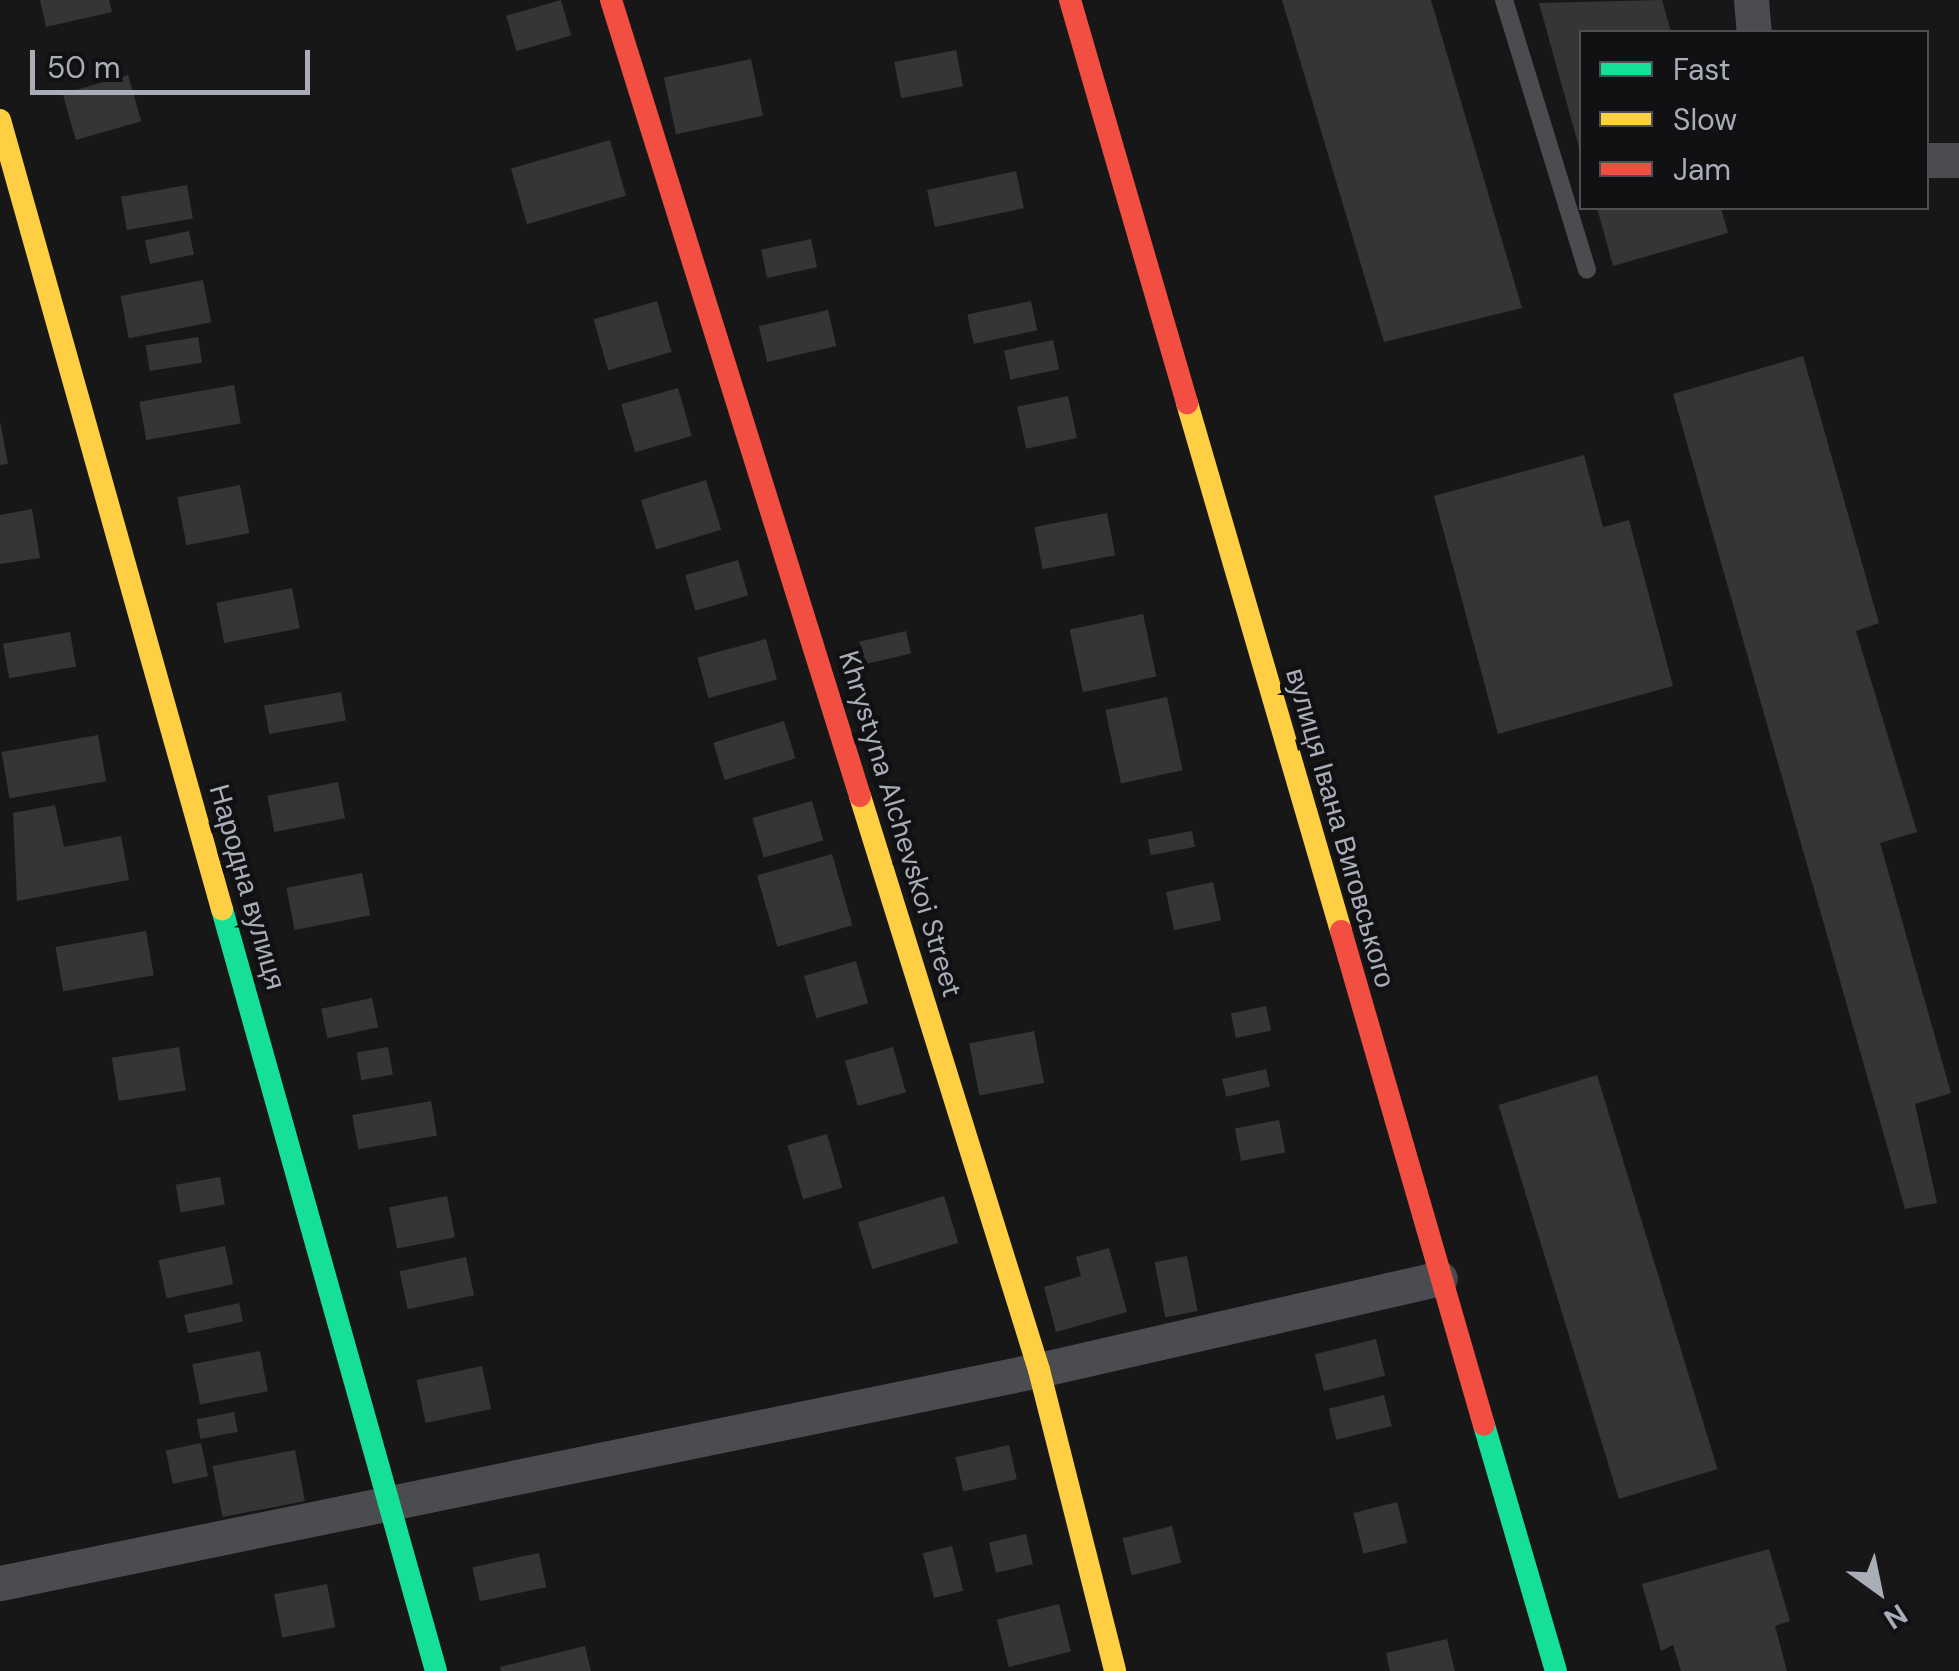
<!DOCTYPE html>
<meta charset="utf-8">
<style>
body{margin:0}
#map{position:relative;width:1959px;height:1671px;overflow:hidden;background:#171717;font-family:"DM Sans",sans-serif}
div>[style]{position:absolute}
.building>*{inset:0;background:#353536;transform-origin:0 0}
.lane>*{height:18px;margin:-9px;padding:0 9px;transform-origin:9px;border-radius:9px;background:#4b4c50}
.street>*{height:35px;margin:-17.5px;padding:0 17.5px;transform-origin:17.5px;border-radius:17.5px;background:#4b4c50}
.fast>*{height:22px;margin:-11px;padding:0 11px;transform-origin:11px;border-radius:11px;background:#16e098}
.slow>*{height:22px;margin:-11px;padding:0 11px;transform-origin:11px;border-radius:11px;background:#ffcf43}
.jam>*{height:22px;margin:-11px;padding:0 11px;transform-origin:11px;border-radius:11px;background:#f24e42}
span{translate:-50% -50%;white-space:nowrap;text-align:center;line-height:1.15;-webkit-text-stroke:9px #111113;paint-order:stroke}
.street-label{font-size:28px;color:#a8adb8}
.legend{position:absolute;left:1579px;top:30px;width:350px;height:180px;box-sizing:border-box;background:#111113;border:2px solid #4d4f55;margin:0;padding:12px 18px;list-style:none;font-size:30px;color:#a8adb8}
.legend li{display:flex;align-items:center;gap:20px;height:50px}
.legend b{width:50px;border:2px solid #4d4f55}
.north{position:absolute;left:1829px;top:1541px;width:100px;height:100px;-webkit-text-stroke:8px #111113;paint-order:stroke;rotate:147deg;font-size:28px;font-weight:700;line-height:40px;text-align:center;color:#a8adb8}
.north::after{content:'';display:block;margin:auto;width:35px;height:45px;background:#a8adb8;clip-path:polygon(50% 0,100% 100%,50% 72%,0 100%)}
.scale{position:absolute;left:30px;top:50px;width:280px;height:45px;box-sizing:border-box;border:5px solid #a8adb8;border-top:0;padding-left:12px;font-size:30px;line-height:35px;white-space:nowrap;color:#a8adb8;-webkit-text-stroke:8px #111113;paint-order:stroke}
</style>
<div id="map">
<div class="building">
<i style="clip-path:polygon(40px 0,109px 0,112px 12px,46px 27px)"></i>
<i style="left:561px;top:0;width:37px;height:57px;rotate:74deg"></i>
<i style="clip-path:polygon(1282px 0,1431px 0,1522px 308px,1384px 342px)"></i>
<i style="clip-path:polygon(1662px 0,1671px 32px,1582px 32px,1580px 151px,1539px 3px)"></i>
<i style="left:956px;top:50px;width:37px;height:63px;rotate:79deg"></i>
<i style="left:751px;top:59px;width:58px;height:89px;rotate:78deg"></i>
<i style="left:128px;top:75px;width:48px;height:68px;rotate:74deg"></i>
<i style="left:610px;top:140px;width:58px;height:103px;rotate:74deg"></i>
<i style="left:1016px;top:171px;width:38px;height:91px;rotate:78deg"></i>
<i style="left:187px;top:185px;width:34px;height:67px;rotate:80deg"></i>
<i style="clip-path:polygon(1597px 208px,1721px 208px,1728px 233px,1613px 266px)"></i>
<i style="left:189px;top:231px;width:24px;height:45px;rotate:78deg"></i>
<i style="left:811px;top:239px;width:29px;height:51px;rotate:78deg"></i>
<i style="left:203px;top:280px;width:43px;height:84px;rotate:79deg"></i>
<i style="left:657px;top:301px;width:53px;height:66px;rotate:74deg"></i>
<i style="left:1031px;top:301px;width:30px;height:65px;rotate:78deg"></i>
<i style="left:828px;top:310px;width:37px;height:71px;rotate:77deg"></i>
<i style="left:198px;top:337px;width:26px;height:53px;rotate:81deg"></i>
<i style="left:1053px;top:340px;width:30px;height:50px;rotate:78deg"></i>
<i style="clip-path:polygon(1803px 356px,1879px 623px,1856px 631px,1917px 832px,1880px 843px,1951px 1093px,1915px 1104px,1937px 1203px,1905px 1209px,1673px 394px)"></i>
<i style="left:234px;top:385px;width:39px;height:96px;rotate:80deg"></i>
<i style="left:678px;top:388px;width:50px;height:59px;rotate:74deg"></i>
<i style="left:1068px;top:396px;width:43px;height:52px;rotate:78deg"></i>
<i style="clip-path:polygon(0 421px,8px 464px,0 465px)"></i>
<i style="clip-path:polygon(1584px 455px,1603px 527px,1629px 520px,1673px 686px,1498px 734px,1434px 496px)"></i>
<i style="left:706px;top:480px;width:52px;height:68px;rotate:73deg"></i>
<i style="left:240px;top:485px;width:49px;height:64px;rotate:79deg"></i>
<i style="clip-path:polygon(32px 509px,40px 558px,0 564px,0 515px)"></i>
<i style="left:1107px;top:513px;width:43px;height:74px;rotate:79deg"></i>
<i style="left:738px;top:560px;width:37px;height:55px;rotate:74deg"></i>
<i style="left:292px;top:588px;width:41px;height:77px;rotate:79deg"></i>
<i style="left:1143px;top:614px;width:64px;height:75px;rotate:78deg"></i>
<i style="left:906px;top:631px;width:23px;height:48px;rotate:77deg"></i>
<i style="left:70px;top:632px;width:35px;height:68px;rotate:80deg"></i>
<i style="left:766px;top:639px;width:42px;height:71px;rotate:75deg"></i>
<i style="left:341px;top:692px;width:29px;height:78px;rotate:80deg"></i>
<i style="left:1167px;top:697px;width:75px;height:63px;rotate:78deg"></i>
<i style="left:784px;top:721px;width:39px;height:74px;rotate:73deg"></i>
<i style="left:98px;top:735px;width:47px;height:98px;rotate:80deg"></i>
<i style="left:338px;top:782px;width:37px;height:72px;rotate:79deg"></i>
<i style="left:812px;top:801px;width:41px;height:62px;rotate:74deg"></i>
<i style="clip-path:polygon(55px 805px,64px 847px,121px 836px,129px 880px,17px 901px,13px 813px)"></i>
<i style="left:1192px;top:831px;width:16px;height:45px;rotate:79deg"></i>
<i style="left:832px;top:854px;width:74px;height:78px;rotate:74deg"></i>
<i style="left:362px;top:873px;width:43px;height:77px;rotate:79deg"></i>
<i style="left:1213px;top:882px;width:39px;height:48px;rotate:78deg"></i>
<i style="left:146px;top:931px;width:45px;height:92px;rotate:80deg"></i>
<i style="left:856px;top:961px;width:44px;height:54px;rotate:74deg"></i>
<i style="left:372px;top:998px;width:30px;height:52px;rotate:78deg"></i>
<i style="left:1266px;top:1006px;width:25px;height:36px;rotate:78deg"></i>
<i style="left:1034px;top:1031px;width:53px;height:66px;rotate:79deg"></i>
<i style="left:179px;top:1047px;width:44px;height:68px;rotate:81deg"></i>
<i style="left:388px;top:1047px;width:28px;height:32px;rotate:80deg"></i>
<i style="left:893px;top:1047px;width:47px;height:50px;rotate:74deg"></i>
<i style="left:1266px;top:1069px;width:18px;height:45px;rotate:77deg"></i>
<i style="left:1597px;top:1075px;width:412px;height:103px;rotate:73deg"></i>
<i style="left:431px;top:1101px;width:35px;height:80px;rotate:80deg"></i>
<i style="left:1279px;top:1120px;width:33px;height:45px;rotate:79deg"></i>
<i style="left:827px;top:1134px;width:56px;height:41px;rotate:74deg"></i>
<i style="left:220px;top:1177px;width:28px;height:45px;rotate:80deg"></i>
<i style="left:447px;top:1196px;width:42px;height:59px;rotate:79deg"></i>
<i style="left:944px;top:1196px;width:49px;height:90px;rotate:73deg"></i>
<i style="left:225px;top:1246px;width:39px;height:68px;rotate:78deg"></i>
<i style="clip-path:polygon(1109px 1248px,1127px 1312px,1056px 1332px,1044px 1287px,1081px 1276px,1076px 1257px)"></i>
<i style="left:1187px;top:1256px;width:56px;height:33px;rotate:79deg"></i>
<i style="left:466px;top:1257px;width:39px;height:68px;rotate:78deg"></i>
<i style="left:239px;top:1303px;width:19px;height:56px;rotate:78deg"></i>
<i style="left:1376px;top:1339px;width:38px;height:63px;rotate:76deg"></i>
<i style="left:260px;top:1351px;width:41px;height:69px;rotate:79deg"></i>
<i style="left:482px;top:1366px;width:44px;height:67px;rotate:78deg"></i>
<i style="left:1384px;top:1395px;width:32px;height:57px;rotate:76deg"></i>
<i style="left:234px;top:1412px;width:20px;height:38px;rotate:79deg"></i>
<i style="left:201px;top:1443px;width:34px;height:36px;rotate:78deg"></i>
<i style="left:1009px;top:1445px;width:35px;height:55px;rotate:77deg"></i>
<i style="left:295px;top:1450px;width:52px;height:84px;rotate:79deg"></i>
<i style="left:1397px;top:1502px;width:42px;height:45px;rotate:76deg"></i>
<i style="left:1172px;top:1526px;width:38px;height:51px;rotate:76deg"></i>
<i style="left:1026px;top:1534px;width:31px;height:38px;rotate:77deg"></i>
<i style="left:952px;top:1546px;width:46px;height:30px;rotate:76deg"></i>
<i style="clip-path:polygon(1769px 1549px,1790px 1621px,1775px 1626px,1787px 1671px,1681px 1671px,1673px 1645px,1661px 1651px,1642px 1584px)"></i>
<i style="left:539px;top:1553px;width:35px;height:68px;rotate:78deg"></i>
<i style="left:327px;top:1584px;width:44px;height:54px;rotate:79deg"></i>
<i style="left:1059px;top:1604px;width:49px;height:64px;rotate:76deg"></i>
<i style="clip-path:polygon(1447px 1639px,1455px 1671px,1390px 1671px,1386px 1653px)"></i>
<i style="clip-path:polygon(585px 1646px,591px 1671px,501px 1671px,500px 1667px)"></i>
</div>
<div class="lane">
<i style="left:1504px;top:0;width:282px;rotate:72.9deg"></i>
</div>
<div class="street">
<i style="left:1751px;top:0;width:32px;rotate:85deg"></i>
<i style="left:1926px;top:160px;width:33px"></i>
<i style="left:0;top:1583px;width:1061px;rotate:-11.59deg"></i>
<i style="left:1039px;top:1370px;width:411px;rotate:-12.9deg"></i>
</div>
<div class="fast">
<i style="left:222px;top:909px;width:791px;rotate:74.31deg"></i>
<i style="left:1484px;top:1425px;width:256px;rotate:73.7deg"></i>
</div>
<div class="slow">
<i style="left:0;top:120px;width:820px;rotate:74.29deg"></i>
<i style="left:1187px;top:403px;width:550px;rotate:73.74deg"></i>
<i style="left:860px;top:796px;width:601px;rotate:72.68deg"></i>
<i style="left:1039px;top:1370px;width:310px;rotate:75.8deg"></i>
</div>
<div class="jam">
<i style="left:611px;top:0;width:834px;rotate:72.63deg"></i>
<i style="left:1070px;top:0;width:420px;rotate:73.8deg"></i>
<i style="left:1341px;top:931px;width:514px;rotate:73.86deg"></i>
</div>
<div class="street-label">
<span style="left:900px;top:824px;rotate:73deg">Khrystyna Alchevskoi Street</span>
<span style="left:1340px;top:828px;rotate:74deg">вулиця Івана Виговського</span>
<span style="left:247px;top:887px;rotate:74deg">Народна вулиця</span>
</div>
<ul class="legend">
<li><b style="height:12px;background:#16e098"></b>Fast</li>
<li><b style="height:12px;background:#ffcf43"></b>Slow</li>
<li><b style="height:12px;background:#f24e42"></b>Jam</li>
</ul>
<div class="north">N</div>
<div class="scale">50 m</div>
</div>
